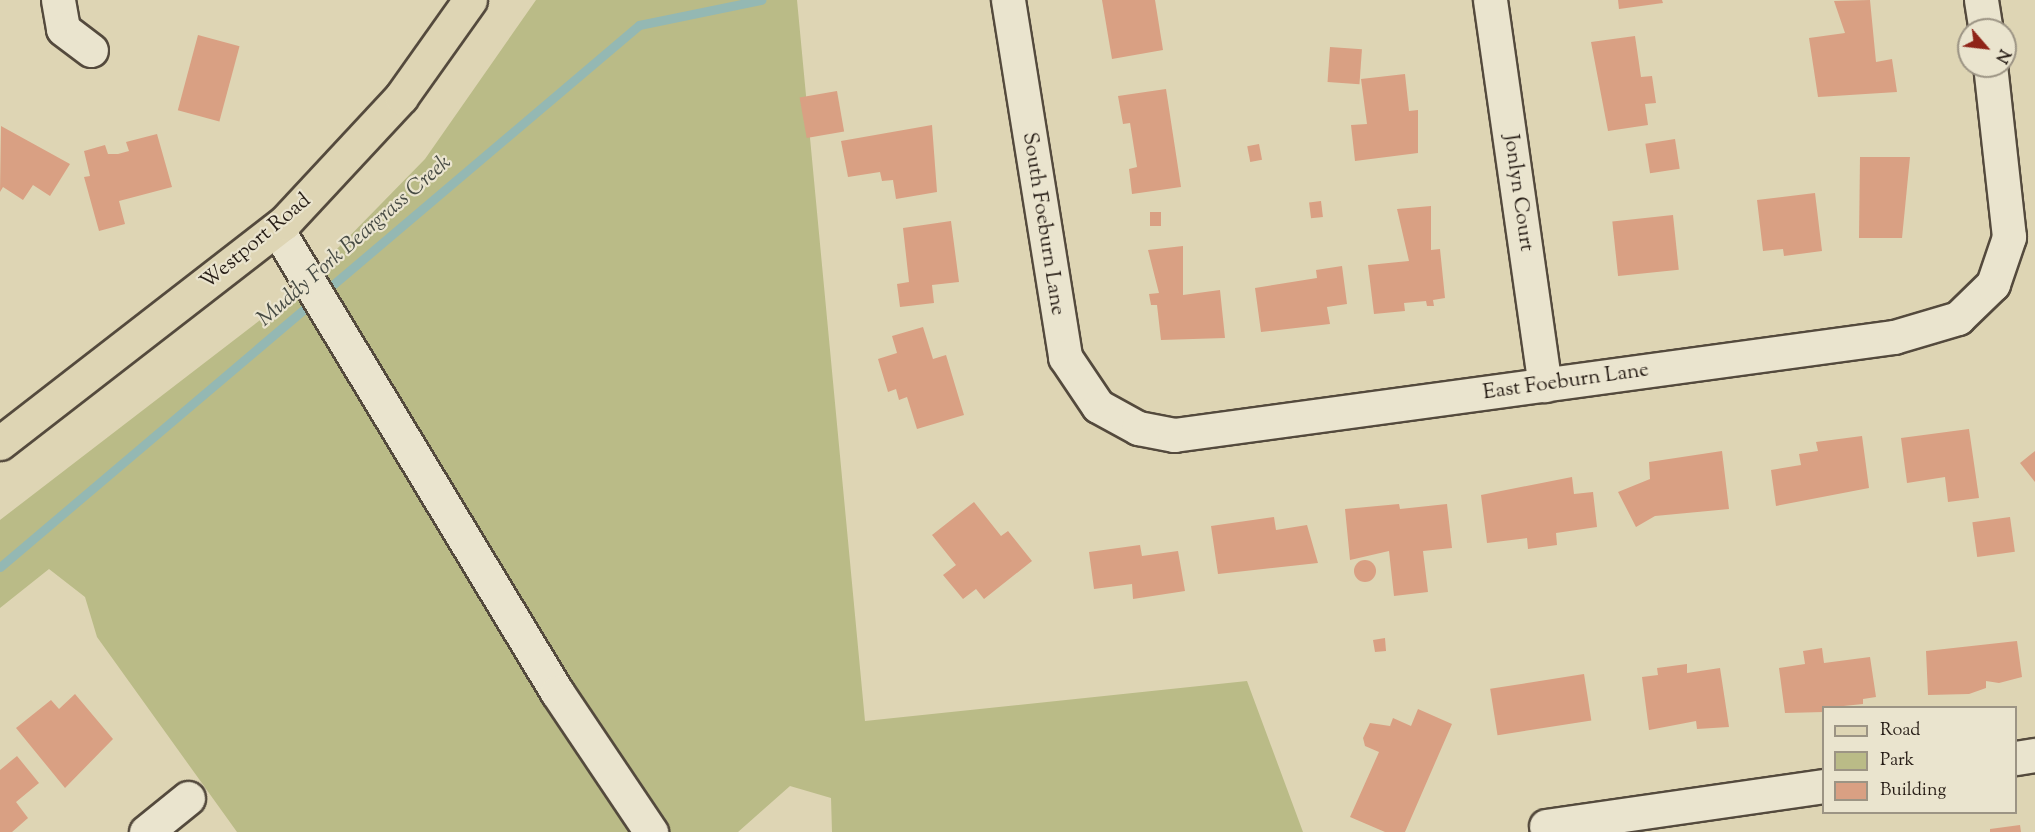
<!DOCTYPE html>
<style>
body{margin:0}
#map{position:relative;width:2035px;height:832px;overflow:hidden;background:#ded5b4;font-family:"Sorts Mill Goudy",serif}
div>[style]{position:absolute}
.green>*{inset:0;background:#babb87}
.stream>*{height:9px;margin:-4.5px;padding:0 4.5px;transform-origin:4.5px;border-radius:4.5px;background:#94b8b3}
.building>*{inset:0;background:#d9a083;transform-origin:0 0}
.round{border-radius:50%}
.roads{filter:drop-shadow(2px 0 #544a3d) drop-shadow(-2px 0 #544a3d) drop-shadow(0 2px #544a3d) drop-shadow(0 -2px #544a3d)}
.minor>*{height:33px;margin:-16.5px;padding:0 16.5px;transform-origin:16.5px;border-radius:16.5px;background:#eae4ce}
.major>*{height:33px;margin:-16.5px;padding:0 16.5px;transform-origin:16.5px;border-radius:16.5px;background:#ded5b4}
span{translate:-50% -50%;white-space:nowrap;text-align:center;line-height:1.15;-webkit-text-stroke:4.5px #eae4ce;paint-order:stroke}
.street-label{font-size:21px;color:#261c15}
.water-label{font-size:22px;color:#474b44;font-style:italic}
.legend{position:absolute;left:1822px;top:706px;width:195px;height:108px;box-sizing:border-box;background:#eae4ce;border:2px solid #9c9484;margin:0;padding:8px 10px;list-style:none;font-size:18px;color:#261c15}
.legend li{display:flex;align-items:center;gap:12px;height:30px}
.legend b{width:30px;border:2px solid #9c9484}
.north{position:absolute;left:1957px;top:18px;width:60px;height:60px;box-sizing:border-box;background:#eae4ce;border:2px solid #9c9484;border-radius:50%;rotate:118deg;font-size:16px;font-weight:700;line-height:24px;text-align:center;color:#261c15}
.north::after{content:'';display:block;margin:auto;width:21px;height:27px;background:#8f2418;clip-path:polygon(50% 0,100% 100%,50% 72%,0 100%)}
</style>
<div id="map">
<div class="green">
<i style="clip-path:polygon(536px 0,797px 0,865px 721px,1247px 681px,1303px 832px,832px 832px,831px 798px,790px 786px,738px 832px,237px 832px,97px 637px,85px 597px,49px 569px,0 608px,0 520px,290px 297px,425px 159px)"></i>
</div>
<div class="stream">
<i style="left:0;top:567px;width:838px;rotate:-40.3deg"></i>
<i style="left:639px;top:25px;width:125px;rotate:-11.6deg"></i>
</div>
<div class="building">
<i style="clip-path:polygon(1102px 0,1155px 0,1163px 50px,1112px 59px)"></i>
<i style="clip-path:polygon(1618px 0,1662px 0,1663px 3px,1619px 9px)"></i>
<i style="clip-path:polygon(1870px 0,1876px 62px,1892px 59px,1897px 92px,1818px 97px,1809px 38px,1845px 33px,1834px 1px)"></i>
<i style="left:198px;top:35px;width:43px;height:78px;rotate:15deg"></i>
<i style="clip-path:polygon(1635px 36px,1641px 77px,1652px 76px,1656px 103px,1645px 104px,1648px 125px,1608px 131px,1591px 42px)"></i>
<i style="left:1330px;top:47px;width:32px;height:35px;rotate:4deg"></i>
<i style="clip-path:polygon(1405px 74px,1409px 111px,1418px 110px,1418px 153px,1355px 161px,1351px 125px,1367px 124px,1361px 79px)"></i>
<i style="clip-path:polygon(1166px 89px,1181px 187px,1132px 194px,1129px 169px,1137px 167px,1130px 123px,1123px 124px,1118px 96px)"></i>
<i style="left:837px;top:91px;width:41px;height:38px;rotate:80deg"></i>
<i style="clip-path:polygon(932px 125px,937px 192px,896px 199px,893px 180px,882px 181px,880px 172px,848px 177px,841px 141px)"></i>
<i style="clip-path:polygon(1px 126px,70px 164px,50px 196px,33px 185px,23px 200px,3px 187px,0 192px)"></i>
<i style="clip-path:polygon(157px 134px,172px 187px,119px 201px,125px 224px,99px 231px,84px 177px,90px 176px,84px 151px,105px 145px,108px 154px,118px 154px,129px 151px,126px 142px)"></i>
<i style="left:1675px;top:139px;width:30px;height:30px;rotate:81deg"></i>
<i style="left:1259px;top:144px;width:16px;height:12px;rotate:79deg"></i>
<i style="clip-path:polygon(1860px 157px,1910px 157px,1902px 238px,1859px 238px)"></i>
<i style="clip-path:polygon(1815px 193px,1822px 251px,1784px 256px,1783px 249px,1763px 251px,1757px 200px)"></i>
<i style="left:1321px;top:201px;width:16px;height:12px;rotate:83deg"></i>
<i style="clip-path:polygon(1431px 206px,1431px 250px,1440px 249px,1445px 298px,1433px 300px,1434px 306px,1427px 306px,1426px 301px,1404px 303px,1405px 311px,1374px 314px,1368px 265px,1409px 261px,1397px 209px)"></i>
<i style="left:1161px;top:212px;width:14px;height:11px;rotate:90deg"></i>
<i style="left:1673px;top:215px;width:55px;height:61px;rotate:84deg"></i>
<i style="clip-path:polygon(951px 221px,959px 282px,932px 285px,934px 303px,900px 307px,897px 284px,909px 282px,903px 228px)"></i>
<i style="clip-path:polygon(1183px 246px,1183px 295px,1220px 290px,1225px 338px,1161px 340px,1157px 305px,1151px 305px,1149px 294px,1159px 293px,1148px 250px)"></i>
<i style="clip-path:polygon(1342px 266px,1347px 304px,1327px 307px,1330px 324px,1261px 332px,1255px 288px,1317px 278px,1316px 270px)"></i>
<i style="clip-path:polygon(923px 327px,933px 359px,946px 355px,964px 415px,917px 429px,907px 397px,899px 400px,896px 389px,888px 392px,878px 359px,897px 353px,892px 336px)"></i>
<i style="clip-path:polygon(1969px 429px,1979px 498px,1948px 502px,1945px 477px,1907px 483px,1901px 438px)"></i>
<i style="clip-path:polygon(1862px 436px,1869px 488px,1776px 506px,1771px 470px,1801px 465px,1799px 454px,1818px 451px,1816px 442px)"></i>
<i style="clip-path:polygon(1722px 451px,1729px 509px,1655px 516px,1636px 527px,1618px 492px,1650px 479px,1649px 462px)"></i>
<i style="clip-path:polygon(2035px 451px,2035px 482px,2020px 463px)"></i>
<i style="clip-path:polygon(1572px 477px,1574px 494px,1593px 492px,1597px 527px,1556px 533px,1557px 545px,1528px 549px,1527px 538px,1487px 543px,1481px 495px)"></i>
<i style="clip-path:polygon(974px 502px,1001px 536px,1008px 531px,1032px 561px,984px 599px,976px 589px,963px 599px,943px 575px,956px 565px,932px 535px)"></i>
<i style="clip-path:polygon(1399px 504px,1400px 509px,1447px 504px,1452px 548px,1423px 551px,1428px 592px,1394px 596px,1389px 551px,1350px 560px,1345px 509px)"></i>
<i style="clip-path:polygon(1274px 517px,1276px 530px,1307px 525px,1318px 563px,1218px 574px,1211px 526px)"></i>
<i style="left:2010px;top:517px;width:35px;height:38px;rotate:82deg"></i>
<i style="clip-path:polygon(1140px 545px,1142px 556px,1178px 551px,1185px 591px,1133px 599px,1132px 584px,1094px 589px,1089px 552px)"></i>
<i class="round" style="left:1354px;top:560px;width:22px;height:22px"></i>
<i style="clip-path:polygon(1385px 638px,1386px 651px,1375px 652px,1373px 640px)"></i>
<i style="clip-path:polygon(2017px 641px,2022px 677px,1999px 683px,1986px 681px,1986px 688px,1969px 694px,1928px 695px,1926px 651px)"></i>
<i style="clip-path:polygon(1822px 648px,1824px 663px,1870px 657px,1876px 697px,1863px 699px,1863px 704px,1824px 708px,1824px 712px,1785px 713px,1779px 668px,1805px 664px,1803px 651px)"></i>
<i style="clip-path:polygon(1687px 664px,1687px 673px,1720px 668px,1729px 727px,1697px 729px,1696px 721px,1649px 730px,1642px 677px,1658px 675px,1657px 668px)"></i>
<i style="left:1584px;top:674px;width:47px;height:95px;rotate:81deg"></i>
<i style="clip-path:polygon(75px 694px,113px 739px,65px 788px,16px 728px,51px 700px,59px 709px)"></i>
<i style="clip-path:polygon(1418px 709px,1452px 724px,1405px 832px,1385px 832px,1350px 817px,1379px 752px,1365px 746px,1363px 738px,1370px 723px,1390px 726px,1393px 718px,1411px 726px)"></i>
<i style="clip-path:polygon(17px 756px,39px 783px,16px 802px,28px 818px,12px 832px,0 832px,0 770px)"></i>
<i style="clip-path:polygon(2020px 825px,2021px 832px,1990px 832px,1990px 829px)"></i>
</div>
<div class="roads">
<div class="minor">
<i style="left:58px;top:0;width:29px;rotate:80deg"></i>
<i style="left:63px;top:29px;width:35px;rotate:37deg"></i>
<i style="left:1008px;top:0;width:362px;rotate:80.9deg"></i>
<i style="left:1065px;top:357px;width:59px;rotate:56deg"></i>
<i style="left:1098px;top:406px;width:46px;rotate:28.8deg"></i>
<i style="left:1138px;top:428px;width:37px;rotate:11deg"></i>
<i style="left:1174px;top:435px;width:727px;rotate:-7.75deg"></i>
<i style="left:1894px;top:337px;width:67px;rotate:-16.5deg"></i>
<i style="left:1958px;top:318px;width:49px;rotate:-44.2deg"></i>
<i style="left:1993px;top:284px;width:50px;rotate:-71.2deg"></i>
<i style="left:2009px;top:237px;width:172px;rotate:-96.3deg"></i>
<i style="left:1490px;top:0;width:389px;rotate:81.9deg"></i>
<i style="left:1981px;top:0;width:30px;rotate:81deg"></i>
<i style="left:277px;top:229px;width:541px;rotate:58.84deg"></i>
<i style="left:557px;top:692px;width:169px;rotate:56.1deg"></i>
<i style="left:2016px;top:758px;width:19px;rotate:-9deg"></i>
<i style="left:1546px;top:826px;width:281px;rotate:-8.2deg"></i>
<i style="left:146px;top:832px;width:54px;rotate:-39deg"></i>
</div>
<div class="major">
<i style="left:0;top:443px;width:359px;rotate:-37.8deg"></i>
<i style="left:284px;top:223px;width:172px;rotate:-47.1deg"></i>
<i style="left:401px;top:97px;width:119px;rotate:-54.6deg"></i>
</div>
</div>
<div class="street-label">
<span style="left:1518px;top:193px;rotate:82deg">Jonlyn Court</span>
<span style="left:1043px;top:224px;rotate:81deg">South Foeburn Lane</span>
<span style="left:256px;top:242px;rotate:-40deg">Westport Road</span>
<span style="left:1566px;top:382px;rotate:-8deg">East Foeburn Lane</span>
</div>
<div class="water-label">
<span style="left:355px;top:242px;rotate:-41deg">Muddy Fork Beargrass Creek</span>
</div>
<ul class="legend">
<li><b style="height:8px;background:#ded5b4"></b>Road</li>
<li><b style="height:16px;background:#babb87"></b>Park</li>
<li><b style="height:16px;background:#d9a083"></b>Building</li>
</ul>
<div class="north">N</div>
</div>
